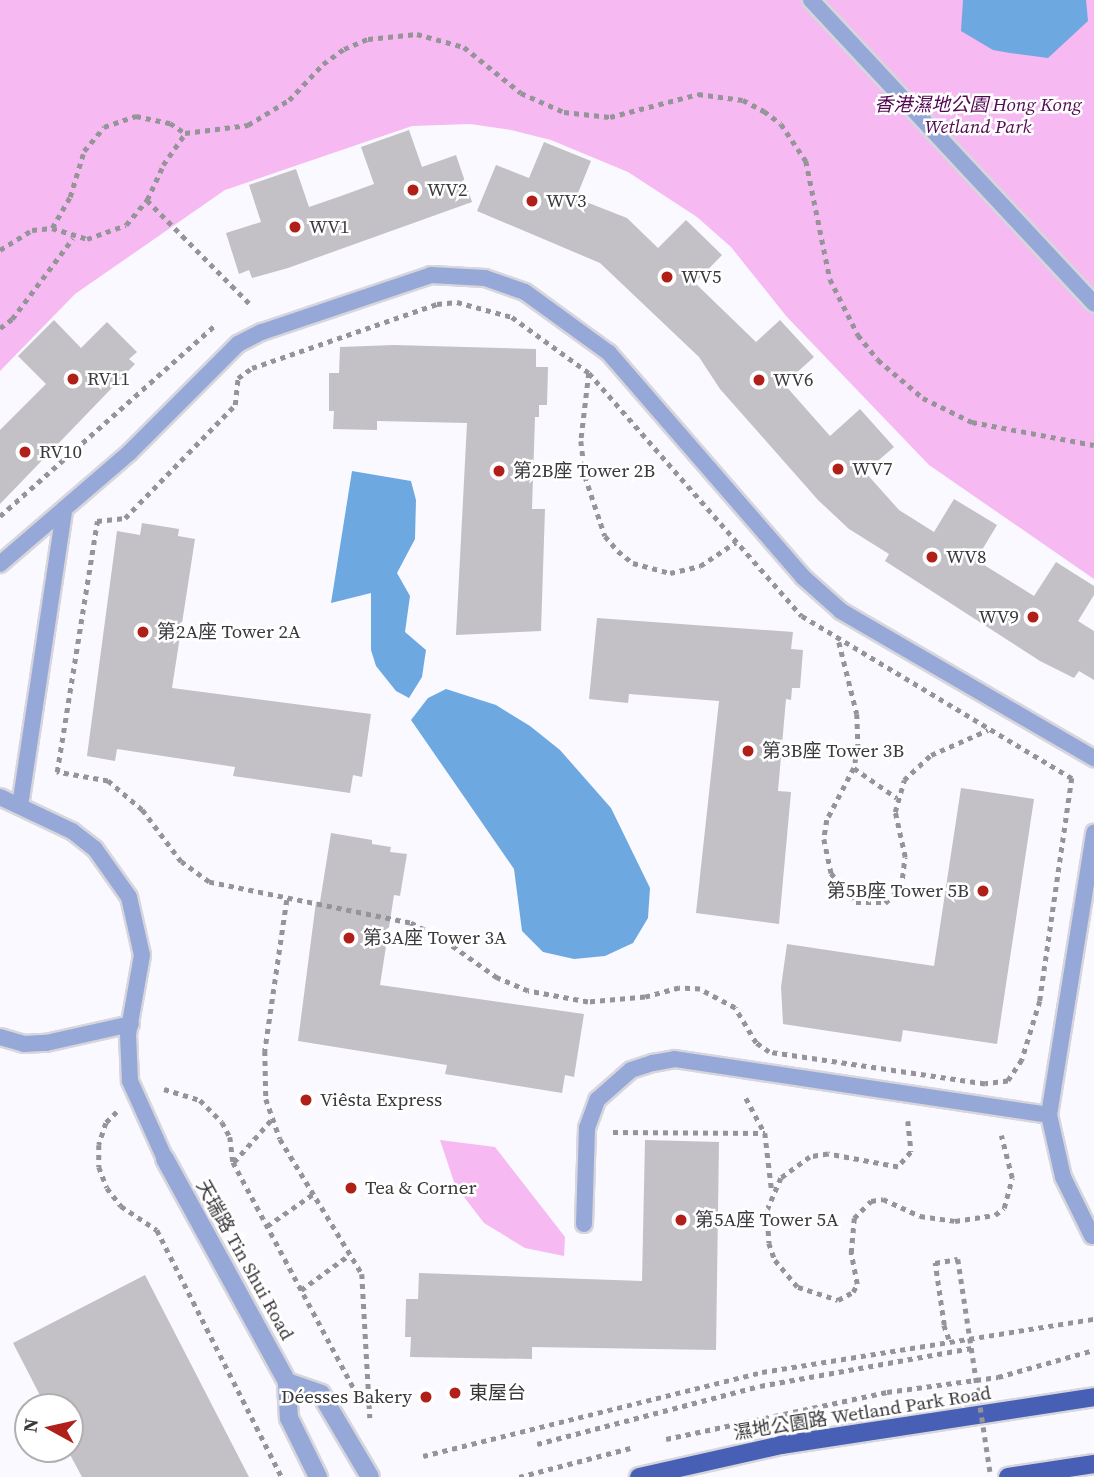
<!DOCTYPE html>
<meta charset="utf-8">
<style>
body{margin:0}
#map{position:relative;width:1094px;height:1477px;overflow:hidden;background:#faf9ff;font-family:"Source Serif 4","Noto Sans TC",serif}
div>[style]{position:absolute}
.green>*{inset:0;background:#f6b9f1}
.water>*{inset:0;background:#6ea8e1}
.building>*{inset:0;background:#c3c0c6}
.path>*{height:4.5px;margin-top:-2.25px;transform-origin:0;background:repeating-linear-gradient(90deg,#959599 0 5px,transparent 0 10px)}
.roads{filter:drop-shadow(2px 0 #d7d6dc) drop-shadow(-2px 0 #d7d6dc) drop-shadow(0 2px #d7d6dc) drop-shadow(0 -2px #d7d6dc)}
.lane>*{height:16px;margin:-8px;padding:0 8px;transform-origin:8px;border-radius:8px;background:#96a8d8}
.street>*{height:18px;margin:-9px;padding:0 9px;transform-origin:9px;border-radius:9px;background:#96a8d8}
.primary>*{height:18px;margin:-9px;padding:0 9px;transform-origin:9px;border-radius:9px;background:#4760b6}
.path-bridge>*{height:4.5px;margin-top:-2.25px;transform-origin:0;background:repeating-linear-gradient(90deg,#959599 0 5px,transparent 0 10px)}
.dots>*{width:19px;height:19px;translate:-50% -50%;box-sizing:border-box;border:4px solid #fff;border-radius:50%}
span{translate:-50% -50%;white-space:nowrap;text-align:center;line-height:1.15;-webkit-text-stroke:5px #fff;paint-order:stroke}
.park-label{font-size:19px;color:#530951;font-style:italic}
.poi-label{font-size:19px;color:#39393c}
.left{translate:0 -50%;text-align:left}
.right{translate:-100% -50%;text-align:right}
.street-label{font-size:19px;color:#39393c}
.north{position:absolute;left:14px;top:1393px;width:70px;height:70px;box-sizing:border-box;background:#fff;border:2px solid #b0b0b1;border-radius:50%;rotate:278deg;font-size:19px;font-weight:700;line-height:28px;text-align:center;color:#39393c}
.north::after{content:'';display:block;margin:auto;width:24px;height:32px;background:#b02018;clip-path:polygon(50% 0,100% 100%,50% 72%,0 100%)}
</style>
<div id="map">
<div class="green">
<i style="clip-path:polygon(0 0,1094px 0,1094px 579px,929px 465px,787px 317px,731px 247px,697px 217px,628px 172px,551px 140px,511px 130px,470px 124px,412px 126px,225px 190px,75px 294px,0 371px)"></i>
<i style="clip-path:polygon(440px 1140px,495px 1147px,565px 1237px,564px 1256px,525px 1248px,484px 1223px,455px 1185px)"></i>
</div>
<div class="water">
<i style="clip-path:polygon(963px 0,1086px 0,1088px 21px,1048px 58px,1010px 53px,993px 50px,961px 31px)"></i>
<i style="clip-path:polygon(352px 471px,411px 481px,416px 500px,415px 539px,397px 573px,410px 596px,405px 632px,426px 650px,422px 677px,409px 698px,396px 691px,376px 666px,371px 650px,371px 593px,331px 603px)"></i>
<i style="clip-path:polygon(446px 689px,496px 705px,530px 726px,560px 750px,611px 808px,650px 888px,648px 918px,633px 943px,605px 956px,574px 959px,543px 952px,522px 931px,514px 869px,411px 720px,428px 698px)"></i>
</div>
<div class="building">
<i style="clip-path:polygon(409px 130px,422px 167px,456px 155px,472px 202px,288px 268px,252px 278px,249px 270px,239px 274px,226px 233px,261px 222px,249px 185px,296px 169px,309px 207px,341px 196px,374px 184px,361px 147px)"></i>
<i style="clip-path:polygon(544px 142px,591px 161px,576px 198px,627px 218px,658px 248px,686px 220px,722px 255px,695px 283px,756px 342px,780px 320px,814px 357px,784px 384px,830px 436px,860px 409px,894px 447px,865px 472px,899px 510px,934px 532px,954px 499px,997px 525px,976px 560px,1034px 596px,1056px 562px,1094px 586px,1094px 595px,1078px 621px,1094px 631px,1094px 680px,1079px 671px,1074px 678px,1040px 661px,885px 561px,889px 554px,849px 529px,818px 500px,720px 389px,699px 357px,600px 263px,477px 211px,496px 165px,529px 178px)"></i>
<i style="clip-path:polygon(54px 320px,81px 348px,107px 322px,137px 352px,129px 359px,135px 364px,0 504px,0 430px,46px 384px,18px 356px)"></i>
<i style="clip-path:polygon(394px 345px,536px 349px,536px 367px,548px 367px,547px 405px,539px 405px,539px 417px,535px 417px,532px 509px,545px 509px,541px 631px,456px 635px,467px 423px,377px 421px,377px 430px,333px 429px,334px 411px,329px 411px,329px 373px,339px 373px,340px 347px)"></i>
<i style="clip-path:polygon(142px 523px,179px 529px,178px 536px,195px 539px,172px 688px,371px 714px,362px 777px,353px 775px,350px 793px,233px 776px,235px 767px,117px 749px,115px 761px,87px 756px,117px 531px,140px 535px)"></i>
<i style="clip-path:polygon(597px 618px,793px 632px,791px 649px,803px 650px,800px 688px,792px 688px,791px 700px,786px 699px,778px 791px,791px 792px,779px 924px,696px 913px,719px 701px,629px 694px,628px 703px,589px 699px)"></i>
<i style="clip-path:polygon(961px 788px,1034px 799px,997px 1044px,903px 1030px,901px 1042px,783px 1024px,781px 987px,787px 944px,934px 966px)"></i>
<i style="clip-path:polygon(331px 833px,372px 840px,372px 844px,391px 847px,390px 852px,407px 854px,400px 896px,394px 895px,380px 985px,584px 1014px,574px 1077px,565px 1075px,562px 1093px,445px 1074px,447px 1065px,298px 1041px,316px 902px,320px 902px)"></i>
<i style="clip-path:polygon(645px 1140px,719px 1142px,716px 1350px,532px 1347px,532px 1359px,410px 1357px,411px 1337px,405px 1337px,406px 1299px,418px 1299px,419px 1273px,642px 1281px)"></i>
<i style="clip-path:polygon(145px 1275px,249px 1477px,82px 1477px,67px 1449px,70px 1407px,46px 1407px,13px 1343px)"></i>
</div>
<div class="path">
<i style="left:147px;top:200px;width:149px;rotate:45.3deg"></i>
<i style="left:52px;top:228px;width:37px;rotate:17deg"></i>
<i style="left:87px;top:239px;width:41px;rotate:-19.7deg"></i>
<i style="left:126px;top:225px;width:33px;rotate:-50deg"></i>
<i style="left:147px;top:200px;width:38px;rotate:-65deg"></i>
<i style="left:163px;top:165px;width:39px;rotate:-55deg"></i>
<i style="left:0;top:250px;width:38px;rotate:-32deg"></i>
<i style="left:32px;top:230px;width:20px;rotate:-6deg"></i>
<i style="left:52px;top:228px;width:36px;rotate:-60deg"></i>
<i style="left:70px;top:197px;width:48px;rotate:-73.1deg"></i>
<i style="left:84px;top:151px;width:31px;rotate:-50deg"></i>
<i style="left:104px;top:127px;width:34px;rotate:-19deg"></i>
<i style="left:136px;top:116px;width:35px;rotate:12deg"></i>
<i style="left:170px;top:123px;width:18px;rotate:34deg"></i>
<i style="left:185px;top:133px;width:64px;rotate:-7.2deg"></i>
<i style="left:248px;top:125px;width:48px;rotate:-31.4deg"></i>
<i style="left:289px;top:100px;width:50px;rotate:-46.6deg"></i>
<i style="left:323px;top:64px;width:26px;rotate:-36deg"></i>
<i style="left:344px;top:49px;width:26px;rotate:-23deg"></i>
<i style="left:368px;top:39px;width:49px;rotate:-5.8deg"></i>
<i style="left:417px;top:34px;width:49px;rotate:15.5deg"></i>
<i style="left:464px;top:47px;width:73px;rotate:38.9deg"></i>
<i style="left:521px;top:93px;width:47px;rotate:23.8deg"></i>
<i style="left:564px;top:112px;width:46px;rotate:6.2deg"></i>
<i style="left:610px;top:117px;width:91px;rotate:-14.6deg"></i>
<i style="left:698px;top:94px;width:45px;rotate:7.6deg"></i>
<i style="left:743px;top:100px;width:24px;rotate:28deg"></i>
<i style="left:764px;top:111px;width:21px;rotate:37deg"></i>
<i style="left:781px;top:124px;width:45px;rotate:56deg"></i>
<i style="left:806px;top:161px;width:120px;rotate:78.5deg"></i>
<i style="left:830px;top:279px;width:63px;rotate:63.4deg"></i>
<i style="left:858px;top:335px;width:32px;rotate:51deg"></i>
<i style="left:878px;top:360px;width:59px;rotate:40.2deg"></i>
<i style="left:923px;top:398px;width:55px;rotate:26.1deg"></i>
<i style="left:972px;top:422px;width:124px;rotate:10.7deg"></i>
<i style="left:457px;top:302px;width:57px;rotate:15.3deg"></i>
<i style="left:512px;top:317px;width:95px;rotate:36deg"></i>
<i style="left:589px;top:373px;width:323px;rotate:48.8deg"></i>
<i style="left:802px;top:616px;width:315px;rotate:31deg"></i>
<i style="left:1072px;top:778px;width:225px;rotate:98.2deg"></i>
<i style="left:1040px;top:1001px;width:62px;rotate:107deg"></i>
<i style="left:1022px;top:1060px;width:25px;rotate:124deg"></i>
<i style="left:1008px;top:1081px;width:23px;rotate:173deg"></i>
<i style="left:985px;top:1084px;width:218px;rotate:-171.6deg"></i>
<i style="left:769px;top:1052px;width:16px;rotate:-145deg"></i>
<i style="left:756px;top:1043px;width:41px;rotate:-121deg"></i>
<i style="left:735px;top:1008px;width:40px;rotate:-152deg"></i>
<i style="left:700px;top:989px;width:21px;rotate:-177deg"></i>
<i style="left:679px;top:988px;width:35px;rotate:165deg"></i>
<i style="left:645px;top:997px;width:57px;rotate:175deg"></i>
<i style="left:588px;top:1002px;width:61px;rotate:-169.6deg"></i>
<i style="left:528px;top:991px;width:34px;rotate:-157deg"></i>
<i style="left:497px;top:978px;width:67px;rotate:-144.7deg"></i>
<i style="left:442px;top:939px;width:36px;rotate:-153deg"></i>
<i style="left:410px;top:923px;width:205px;rotate:-168.5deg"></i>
<i style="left:209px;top:882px;width:34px;rotate:-144deg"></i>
<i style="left:181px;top:862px;width:65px;rotate:-126.9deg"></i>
<i style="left:142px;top:810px;width:45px;rotate:-139.5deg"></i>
<i style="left:108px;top:781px;width:52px;rotate:-170deg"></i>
<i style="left:57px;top:772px;width:254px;rotate:-80.9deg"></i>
<i style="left:97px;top:521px;width:28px;rotate:-6deg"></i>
<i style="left:125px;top:518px;width:158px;rotate:-45.8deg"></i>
<i style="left:235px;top:405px;width:27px;rotate:-84deg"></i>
<i style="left:238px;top:378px;width:17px;rotate:-36deg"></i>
<i style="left:252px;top:368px;width:196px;rotate:-19.1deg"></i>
<i style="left:437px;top:304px;width:20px;rotate:-6deg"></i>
<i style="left:0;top:328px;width:15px;rotate:-37deg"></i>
<i style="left:12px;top:319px;width:101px;rotate:-53deg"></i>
<i style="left:589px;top:373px;width:68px;rotate:96.7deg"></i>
<i style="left:581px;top:441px;width:35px;rotate:83deg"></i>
<i style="left:585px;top:476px;width:63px;rotate:71.6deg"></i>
<i style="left:605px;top:536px;width:20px;rotate:49deg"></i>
<i style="left:618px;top:551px;width:19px;rotate:39deg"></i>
<i style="left:633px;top:563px;width:38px;rotate:15deg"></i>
<i style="left:670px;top:573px;width:31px;rotate:-13deg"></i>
<i style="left:700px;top:566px;width:43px;rotate:-33.7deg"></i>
<i style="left:0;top:516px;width:286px;rotate:-41.6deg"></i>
<i style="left:839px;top:642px;width:74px;rotate:76deg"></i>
<i style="left:857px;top:714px;width:34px;rotate:88deg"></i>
<i style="left:858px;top:748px;width:20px;rotate:101deg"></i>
<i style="left:854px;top:768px;width:59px;rotate:117.4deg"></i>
<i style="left:827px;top:820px;width:19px;rotate:99deg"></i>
<i style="left:824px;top:839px;width:35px;rotate:78deg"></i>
<i style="left:831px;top:873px;width:39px;rotate:50deg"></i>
<i style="left:856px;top:903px;width:29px"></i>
<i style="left:885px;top:903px;width:22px;rotate:-43deg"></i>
<i style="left:901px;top:888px;width:31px;rotate:-83deg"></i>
<i style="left:905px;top:857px;width:46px;rotate:-102.5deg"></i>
<i style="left:895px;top:812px;width:33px;rotate:-74deg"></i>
<i style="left:904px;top:780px;width:37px;rotate:-43deg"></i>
<i style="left:931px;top:755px;width:62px;rotate:-23.7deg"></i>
<i style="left:854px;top:768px;width:52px;rotate:34.9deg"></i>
<i style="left:287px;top:900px;width:153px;rotate:98.3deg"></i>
<i style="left:265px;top:1051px;width:48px;rotate:88.8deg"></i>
<i style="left:266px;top:1099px;width:42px;rotate:70.7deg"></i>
<i style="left:280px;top:1139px;width:158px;rotate:58.7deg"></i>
<i style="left:362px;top:1274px;width:144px;rotate:86.8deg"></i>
<i style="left:164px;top:1089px;width:38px;rotate:17deg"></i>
<i style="left:200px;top:1100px;width:31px;rotate:45deg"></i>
<i style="left:222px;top:1122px;width:17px;rotate:62deg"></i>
<i style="left:230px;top:1137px;width:25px;rotate:83deg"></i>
<i style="left:233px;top:1162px;width:261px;rotate:61.9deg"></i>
<i style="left:746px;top:1098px;width:40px;rotate:62deg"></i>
<i style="left:765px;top:1133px;width:60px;rotate:83.3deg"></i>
<i style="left:117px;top:1112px;width:16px;rotate:135deg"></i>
<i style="left:106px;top:1123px;width:23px;rotate:108deg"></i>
<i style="left:99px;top:1145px;width:22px;rotate:90deg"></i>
<i style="left:99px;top:1167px;width:22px;rotate:69deg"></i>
<i style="left:107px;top:1188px;width:23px;rotate:52deg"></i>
<i style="left:121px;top:1206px;width:43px;rotate:33.7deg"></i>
<i style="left:157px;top:1230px;width:277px;rotate:63.2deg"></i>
<i style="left:908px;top:1121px;width:31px;rotate:84deg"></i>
<i style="left:911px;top:1152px;width:20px;rotate:131deg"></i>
<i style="left:898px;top:1167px;width:71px;rotate:-169.5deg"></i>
<i style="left:828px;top:1154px;width:18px;rotate:171deg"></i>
<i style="left:810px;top:1157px;width:36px;rotate:144deg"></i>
<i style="left:781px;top:1178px;width:36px;rotate:113deg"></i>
<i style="left:767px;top:1211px;width:32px;rotate:86deg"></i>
<i style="left:769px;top:1243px;width:18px;rotate:71deg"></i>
<i style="left:775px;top:1260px;width:35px;rotate:50deg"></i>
<i style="left:798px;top:1287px;width:42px;rotate:18deg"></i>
<i style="left:838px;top:1300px;width:17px;rotate:-28deg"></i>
<i style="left:853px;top:1292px;width:9px;rotate:-63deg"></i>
<i style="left:857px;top:1284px;width:32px;rotate:-101deg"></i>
<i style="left:851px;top:1253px;width:35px;rotate:-85deg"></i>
<i style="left:854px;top:1218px;width:24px;rotate:-45deg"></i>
<i style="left:871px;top:1201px;width:12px;rotate:-9deg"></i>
<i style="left:883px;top:1199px;width:41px;rotate:24.7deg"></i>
<i style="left:920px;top:1216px;width:35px;rotate:8deg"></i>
<i style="left:955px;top:1221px;width:40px;rotate:-8.5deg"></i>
<i style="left:995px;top:1215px;width:11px;rotate:-38deg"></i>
<i style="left:1004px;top:1208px;width:31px;rotate:-75deg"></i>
<i style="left:1012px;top:1178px;width:44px;rotate:-104.3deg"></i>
<i style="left:613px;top:1132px;width:152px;rotate:0.4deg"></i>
<i style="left:234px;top:1162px;width:56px;rotate:-48.6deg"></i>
<i style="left:267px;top:1226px;width:56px;rotate:-34.8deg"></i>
<i style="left:301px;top:1290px;width:59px;rotate:-36.1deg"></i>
<i style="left:944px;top:1325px;width:15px;rotate:70deg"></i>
<i style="left:666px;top:1439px;width:226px;rotate:-12deg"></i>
<i style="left:887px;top:1392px;width:112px;rotate:-7.7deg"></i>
<i style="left:998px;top:1377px;width:100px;rotate:-15.7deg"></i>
<i style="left:537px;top:1444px;width:230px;rotate:-14.6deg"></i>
<i style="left:760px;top:1386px;width:215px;rotate:-10.2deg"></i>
<i style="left:423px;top:1456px;width:349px;rotate:-13.9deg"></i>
<i style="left:762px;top:1372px;width:336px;rotate:-9.1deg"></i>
<i style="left:519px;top:1477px;width:115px;rotate:-14.6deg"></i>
</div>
<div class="roads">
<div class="lane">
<i style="left:811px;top:0;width:415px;rotate:47deg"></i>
<i style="left:0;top:564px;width:170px;rotate:-40.7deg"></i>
<i style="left:129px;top:453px;width:154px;rotate:-45deg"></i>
<i style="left:238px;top:344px;width:27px;rotate:-27deg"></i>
<i style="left:262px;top:332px;width:178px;rotate:-18.6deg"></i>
<i style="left:431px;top:275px;width:54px;rotate:3.2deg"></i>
<i style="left:485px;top:278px;width:42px;rotate:19.3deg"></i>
<i style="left:525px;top:292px;width:104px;rotate:36deg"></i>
<i style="left:609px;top:353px;width:296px;rotate:49.1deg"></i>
<i style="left:803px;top:577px;width:51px;rotate:41.8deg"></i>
<i style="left:841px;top:611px;width:293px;rotate:30.2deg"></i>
<i style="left:0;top:797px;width:80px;rotate:25.3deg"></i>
<i style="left:72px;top:831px;width:29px;rotate:38deg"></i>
<i style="left:95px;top:849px;width:59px;rotate:54.7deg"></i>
<i style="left:129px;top:897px;width:59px;rotate:77.4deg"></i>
<i style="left:142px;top:955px;width:80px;rotate:100deg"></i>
<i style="left:128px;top:1034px;width:47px;rotate:87.6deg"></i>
<i style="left:130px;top:1081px;width:85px;rotate:65.8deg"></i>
<i style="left:20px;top:806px;width:297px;rotate:-81.5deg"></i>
<i style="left:0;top:1037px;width:25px;rotate:16deg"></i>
<i style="left:24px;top:1044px;width:22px;rotate:-3deg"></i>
<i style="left:46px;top:1043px;width:87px;rotate:-12.6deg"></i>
<i style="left:584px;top:1224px;width:96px;rotate:-88.2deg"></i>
<i style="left:587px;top:1128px;width:30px;rotate:-70deg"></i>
<i style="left:597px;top:1100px;width:45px;rotate:-41.4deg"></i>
<i style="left:631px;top:1070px;width:23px;rotate:-18deg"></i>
<i style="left:653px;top:1063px;width:22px;rotate:-10deg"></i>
<i style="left:675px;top:1059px;width:378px;rotate:8.5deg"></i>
<i style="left:1092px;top:1236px;width:66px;rotate:-116.2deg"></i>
<i style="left:1063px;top:1177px;width:64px;rotate:-102.7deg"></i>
<i style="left:1049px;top:1115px;width:286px;rotate:-80.9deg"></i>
</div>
<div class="street">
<i style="left:165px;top:1159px;width:254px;rotate:61.3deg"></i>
<i style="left:287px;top:1382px;width:36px;rotate:87deg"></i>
<i style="left:289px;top:1418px;width:66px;rotate:63.8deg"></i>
<i style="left:287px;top:1382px;width:36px;rotate:19deg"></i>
<i style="left:321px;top:1394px;width:96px;rotate:59.4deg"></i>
</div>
<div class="primary">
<i style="left:639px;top:1477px;width:146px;rotate:-12.7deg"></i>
<i style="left:781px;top:1445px;width:317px;rotate:-8.7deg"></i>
<i style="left:1008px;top:1477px;width:87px;rotate:-8.6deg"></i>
</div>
</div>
<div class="path-bridge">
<i style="left:944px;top:1325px;width:63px;rotate:-98.3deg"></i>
<i style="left:935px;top:1263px;width:23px;rotate:-10deg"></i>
<i style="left:958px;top:1259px;width:220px;rotate:81.4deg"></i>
</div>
<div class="dots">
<i style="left:413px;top:190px;background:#b02018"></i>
<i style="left:532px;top:201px;background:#b02018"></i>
<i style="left:295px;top:227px;background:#b02018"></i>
<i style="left:667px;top:277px;background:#b02018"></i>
<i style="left:73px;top:379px;background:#b02018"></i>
<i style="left:759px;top:380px;background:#b02018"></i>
<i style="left:25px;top:452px;background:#b02018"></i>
<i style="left:838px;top:469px;background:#b02018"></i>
<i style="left:499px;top:471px;background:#b02018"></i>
<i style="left:932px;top:557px;background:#b02018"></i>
<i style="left:1033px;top:617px;background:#b02018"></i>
<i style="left:143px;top:632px;background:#b02018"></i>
<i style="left:748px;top:751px;background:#b02018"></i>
<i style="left:983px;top:891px;background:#b02018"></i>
<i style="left:349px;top:938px;background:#b02018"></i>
<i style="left:306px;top:1100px;background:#b02018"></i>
<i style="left:351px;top:1188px;background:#b02018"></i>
<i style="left:681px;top:1220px;background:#b02018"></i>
<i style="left:455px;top:1393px;background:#b02018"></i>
<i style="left:426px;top:1397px;background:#b02018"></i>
</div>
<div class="park-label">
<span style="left:978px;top:116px">香港濕地公園 Hong Kong<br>Wetland Park</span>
</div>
<div class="poi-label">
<span class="left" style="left:427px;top:190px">WV2</span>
<span class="left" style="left:546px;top:201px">WV3</span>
<span class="left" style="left:309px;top:227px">WV1</span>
<span class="left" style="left:681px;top:277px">WV5</span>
<span class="left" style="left:87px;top:379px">RV11</span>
<span class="left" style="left:773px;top:380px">WV6</span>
<span class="left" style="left:39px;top:452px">RV10</span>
<span class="left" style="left:852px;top:469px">WV7</span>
<span class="left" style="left:513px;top:471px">第2B座 Tower 2B</span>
<span class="left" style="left:946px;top:557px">WV8</span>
<span class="right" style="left:1019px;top:617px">WV9</span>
<span class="left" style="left:157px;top:632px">第2A座 Tower 2A</span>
<span class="left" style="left:762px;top:751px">第3B座 Tower 3B</span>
<span class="right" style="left:969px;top:891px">第5B座 Tower 5B</span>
<span class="left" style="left:363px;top:938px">第3A座 Tower 3A</span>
<span class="left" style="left:320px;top:1100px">Viêsta Express</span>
<span class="left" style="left:365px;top:1188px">Tea &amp; Corner</span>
<span class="left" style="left:695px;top:1220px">第5A座 Tower 5A</span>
<span class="left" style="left:469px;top:1393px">東屋台</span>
<span class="right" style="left:412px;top:1397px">Déesses Bakery</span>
</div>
<div class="street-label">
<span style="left:245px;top:1260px;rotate:61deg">天瑞路 Tin Shui Road</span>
<span style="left:862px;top:1413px;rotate:-9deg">濕地公園路 Wetland Park Road</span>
</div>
<div class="north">N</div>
</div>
